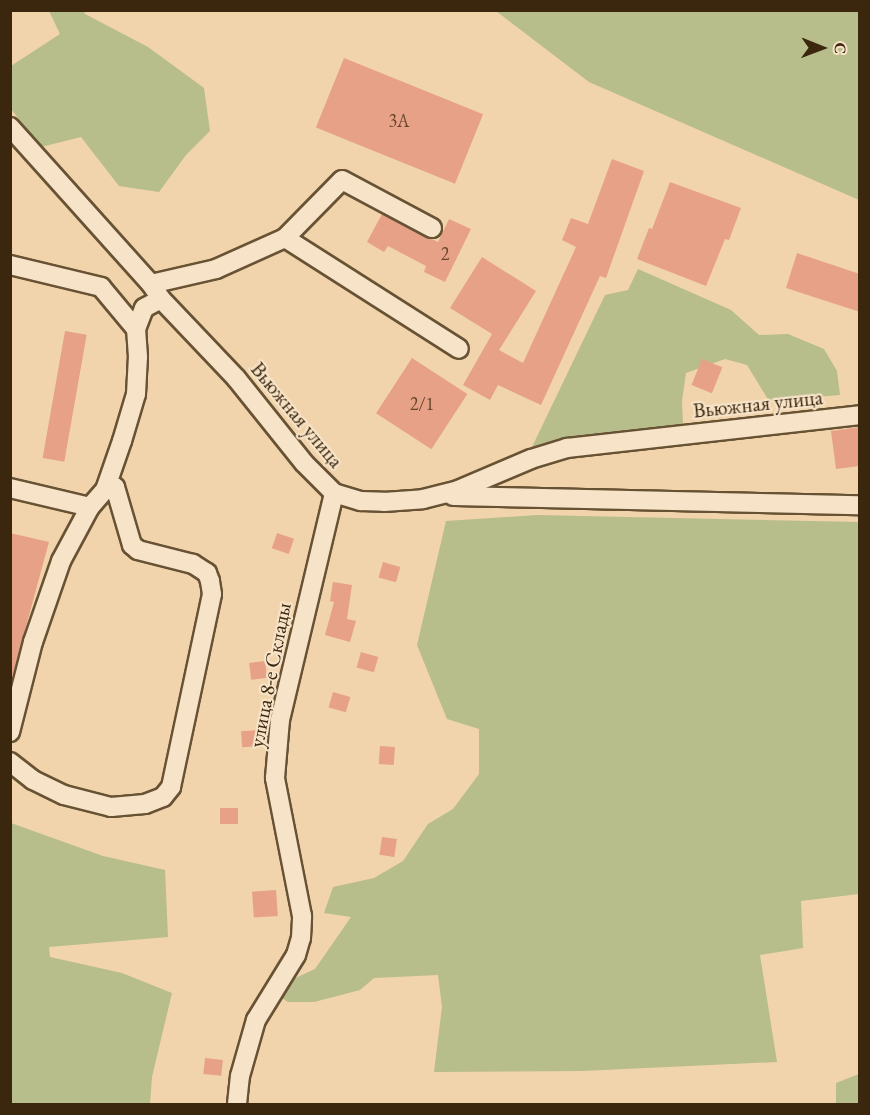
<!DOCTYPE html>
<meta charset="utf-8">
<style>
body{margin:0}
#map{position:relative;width:870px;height:1115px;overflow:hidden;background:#f1d4ab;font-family:"EB Garamond",serif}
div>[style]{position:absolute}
.green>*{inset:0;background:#b7bd8b}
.building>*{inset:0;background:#e7a187;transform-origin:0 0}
.roads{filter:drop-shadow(2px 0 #685234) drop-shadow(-2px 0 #685234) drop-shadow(0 2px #685234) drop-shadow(0 -2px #685234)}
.minor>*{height:18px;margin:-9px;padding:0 9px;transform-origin:9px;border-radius:9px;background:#f6e3c8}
span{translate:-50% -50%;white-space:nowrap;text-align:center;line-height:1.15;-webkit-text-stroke:4.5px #f6e3c8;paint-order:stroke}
.number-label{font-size:18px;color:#66462c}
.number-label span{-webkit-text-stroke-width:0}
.street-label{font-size:21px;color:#3b270d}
.frame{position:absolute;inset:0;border:12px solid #3b270d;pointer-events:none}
.north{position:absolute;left:792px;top:18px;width:60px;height:60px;-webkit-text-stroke:4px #f6e3c8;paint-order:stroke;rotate:91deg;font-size:16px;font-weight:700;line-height:24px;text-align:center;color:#3b270d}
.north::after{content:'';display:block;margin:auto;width:21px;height:27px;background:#3b270d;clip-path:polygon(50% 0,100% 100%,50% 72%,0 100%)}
</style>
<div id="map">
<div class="green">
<i style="clip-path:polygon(49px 11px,84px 11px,85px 14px,148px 47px,204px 88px,210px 131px,186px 155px,159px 192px,119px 186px,81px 137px,41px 147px,11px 109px,11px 66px,60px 34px)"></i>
<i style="clip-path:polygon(496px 11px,859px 11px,859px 200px,589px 82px)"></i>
<i style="clip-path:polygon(638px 269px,731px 310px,759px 335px,788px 334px,824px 349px,837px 371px,840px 395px,769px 401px,747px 365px,725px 359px,686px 373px,682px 401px,683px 424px,532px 447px,605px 295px,628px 290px)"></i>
<i style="clip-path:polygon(537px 515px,859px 522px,859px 894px,801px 901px,803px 948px,760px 955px,777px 1062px,582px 1071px,434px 1072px,442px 1007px,438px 975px,374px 978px,360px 990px,314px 1002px,288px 1002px,276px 994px,289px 981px,315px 969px,351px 917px,324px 913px,333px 887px,374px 878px,403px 861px,428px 824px,453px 809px,479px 774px,479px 729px,447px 719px,417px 645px,446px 521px)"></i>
<i style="clip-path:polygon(11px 823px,103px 856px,165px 870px,168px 937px,49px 947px,50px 957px,122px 973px,172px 993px,152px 1077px,150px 1104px,11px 1104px)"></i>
<i style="clip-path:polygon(859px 1074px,859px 1104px,836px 1104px,836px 1083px)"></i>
</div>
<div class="building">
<i style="left:344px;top:58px;width:150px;height:75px;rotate:22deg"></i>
<i style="clip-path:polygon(612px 159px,644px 171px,606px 278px,600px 276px,541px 405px,498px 385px,490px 400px,463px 385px,492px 334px,450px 308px,482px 257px,536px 291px,499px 350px,523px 363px,576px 247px,562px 240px,571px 218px,588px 224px)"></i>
<i style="clip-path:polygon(670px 182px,741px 208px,729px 240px,725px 239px,706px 286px,637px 259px,649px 228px,652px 229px)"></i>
<i style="clip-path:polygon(382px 214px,438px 242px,449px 219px,471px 229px,445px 282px,424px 272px,426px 266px,388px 246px,384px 252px,367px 242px)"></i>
<i style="clip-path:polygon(797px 253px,860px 274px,860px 312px,786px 288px)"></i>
<i style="left:65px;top:331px;width:22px;height:129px;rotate:10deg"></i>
<i style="left:412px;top:358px;width:66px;height:66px;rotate:33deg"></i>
<i style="left:702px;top:359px;width:22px;height:28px;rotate:22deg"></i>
<i style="clip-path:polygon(860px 427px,860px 466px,836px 469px,831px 431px)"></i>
<i style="clip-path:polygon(10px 533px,49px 542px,10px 685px)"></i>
<i style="left:277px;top:533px;width:18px;height:16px;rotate:19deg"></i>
<i style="left:383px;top:562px;width:18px;height:16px;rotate:16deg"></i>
<i style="clip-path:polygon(333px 582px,352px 585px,347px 619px,356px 621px,350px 642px,325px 635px,334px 602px,330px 601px)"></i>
<i style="left:361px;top:652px;width:18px;height:16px;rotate:16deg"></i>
<i style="left:265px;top:661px;width:17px;height:16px;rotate:83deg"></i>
<i style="left:333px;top:692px;width:18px;height:16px;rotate:16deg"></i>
<i style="left:259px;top:730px;width:16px;height:18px;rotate:86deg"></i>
<i style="left:380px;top:746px;width:15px;height:18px;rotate:4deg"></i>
<i style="left:220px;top:808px;width:18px;height:16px"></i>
<i style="left:382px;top:837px;width:15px;height:18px;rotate:8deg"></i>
<i style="left:276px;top:890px;width:26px;height:24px;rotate:86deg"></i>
<i style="left:205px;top:1058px;width:18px;height:16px;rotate:6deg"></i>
</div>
<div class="roads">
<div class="minor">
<i style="left:10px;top:127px;width:211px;rotate:48.1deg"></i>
<i style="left:151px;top:284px;width:18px;rotate:56deg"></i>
<i style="left:161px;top:299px;width:109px;rotate:46.5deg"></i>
<i style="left:236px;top:378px;width:109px;rotate:51.3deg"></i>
<i style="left:304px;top:463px;width:42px;rotate:45deg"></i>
<i style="left:334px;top:493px;width:28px;rotate:17deg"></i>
<i style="left:361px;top:501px;width:23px;rotate:2deg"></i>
<i style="left:384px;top:502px;width:39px;rotate:-4deg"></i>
<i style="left:423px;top:499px;width:36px;rotate:-14deg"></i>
<i style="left:458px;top:490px;width:79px;rotate:-23deg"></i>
<i style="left:531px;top:459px;width:38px;rotate:-17deg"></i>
<i style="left:567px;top:448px;width:295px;rotate:-6.4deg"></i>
<i style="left:285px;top:238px;width:81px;rotate:-45.5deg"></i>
<i style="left:342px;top:180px;width:102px;rotate:28.1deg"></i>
<i style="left:10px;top:265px;width:94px;rotate:13.6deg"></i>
<i style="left:101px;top:287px;width:55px;rotate:50.2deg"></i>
<i style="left:136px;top:329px;width:22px;rotate:-69deg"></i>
<i style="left:144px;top:308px;width:19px;rotate:-28deg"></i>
<i style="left:151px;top:284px;width:67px;rotate:-13deg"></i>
<i style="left:216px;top:269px;width:76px;rotate:-24.2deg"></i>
<i style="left:285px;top:238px;width:206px;rotate:32.5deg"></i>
<i style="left:10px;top:488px;width:82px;rotate:13.4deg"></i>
<i style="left:453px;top:496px;width:407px;rotate:1.3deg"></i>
<i style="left:10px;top:732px;width:93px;rotate:-75.7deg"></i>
<i style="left:33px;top:642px;width:86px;rotate:-70.9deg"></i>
<i style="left:61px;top:561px;width:61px;rotate:-61.8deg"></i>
<i style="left:90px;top:507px;width:23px;rotate:-49deg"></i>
<i style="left:105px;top:490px;width:52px;rotate:-70.9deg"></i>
<i style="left:122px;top:441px;width:49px;rotate:-73.4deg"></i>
<i style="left:136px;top:394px;width:37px;rotate:-87deg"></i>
<i style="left:138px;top:357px;width:28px;rotate:-94deg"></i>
<i style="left:10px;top:762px;width:29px;rotate:38deg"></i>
<i style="left:33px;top:780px;width:34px;rotate:26deg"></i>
<i style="left:64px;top:795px;width:49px;rotate:14.3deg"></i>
<i style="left:111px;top:807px;width:34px;rotate:-5deg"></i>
<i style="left:145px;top:804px;width:19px;rotate:-21deg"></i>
<i style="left:163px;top:797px;width:13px;rotate:-51deg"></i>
<i style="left:171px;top:787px;width:197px;rotate:-78deg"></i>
<i style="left:212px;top:594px;width:13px;rotate:-99deg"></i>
<i style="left:210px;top:581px;width:9px;rotate:-111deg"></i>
<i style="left:207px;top:573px;width:17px;rotate:-147deg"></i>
<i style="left:193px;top:564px;width:57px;rotate:-165.7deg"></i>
<i style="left:138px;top:550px;width:8px;rotate:-140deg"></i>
<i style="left:132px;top:545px;width:60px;rotate:-106.3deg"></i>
<i style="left:115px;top:487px;width:10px;rotate:163deg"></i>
<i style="left:237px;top:1104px;width:28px;rotate:-84deg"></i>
<i style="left:240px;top:1076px;width:58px;rotate:-74.1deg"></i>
<i style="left:256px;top:1020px;width:76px;rotate:-58.4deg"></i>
<i style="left:296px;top:955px;width:18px;rotate:-74deg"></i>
<i style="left:301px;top:938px;width:22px;rotate:-87deg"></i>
<i style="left:302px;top:916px;width:141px;rotate:-101.1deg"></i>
<i style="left:275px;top:778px;width:58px;rotate:-85.1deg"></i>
<i style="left:280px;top:720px;width:233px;rotate:-76.6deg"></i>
</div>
</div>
<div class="number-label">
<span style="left:399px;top:121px">3А</span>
<span style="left:445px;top:254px">2</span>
<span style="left:422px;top:404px">2/1</span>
</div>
<div class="street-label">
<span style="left:758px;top:404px;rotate:-6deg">Вьюжная улица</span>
<span style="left:297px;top:415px;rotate:50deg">Вьюжная улица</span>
<span style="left:270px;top:675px;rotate:-79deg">улица 8-е Склады</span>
</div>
<div class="frame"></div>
<div class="north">С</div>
</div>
